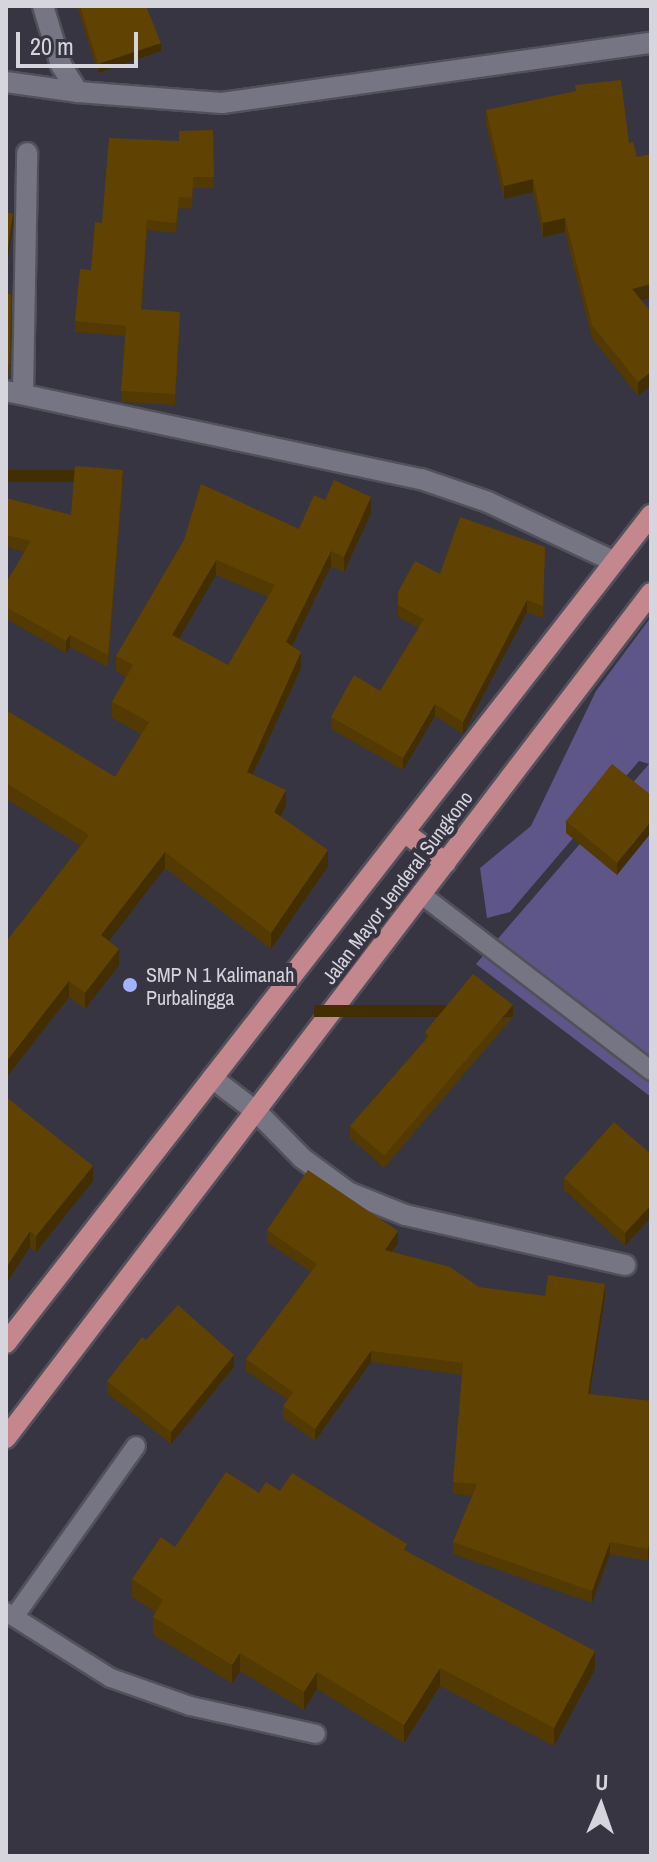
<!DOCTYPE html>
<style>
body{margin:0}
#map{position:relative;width:657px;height:1862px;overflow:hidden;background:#373542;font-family:"Archivo Narrow",sans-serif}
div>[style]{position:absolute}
.green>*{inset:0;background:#5e5688}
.roads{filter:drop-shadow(2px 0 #52515b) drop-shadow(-2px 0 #52515b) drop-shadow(0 2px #52515b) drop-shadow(0 -2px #52515b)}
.lane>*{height:18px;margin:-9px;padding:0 9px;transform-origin:9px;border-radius:9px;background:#767583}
.street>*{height:20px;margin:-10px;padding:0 10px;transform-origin:10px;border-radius:10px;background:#767583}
.primary>*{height:20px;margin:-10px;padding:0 10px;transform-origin:10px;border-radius:10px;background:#c3878d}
.wall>*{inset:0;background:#533902}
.shaded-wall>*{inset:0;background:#432e01;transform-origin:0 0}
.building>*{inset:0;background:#604202}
.dots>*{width:22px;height:22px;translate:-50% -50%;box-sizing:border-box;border:4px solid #373542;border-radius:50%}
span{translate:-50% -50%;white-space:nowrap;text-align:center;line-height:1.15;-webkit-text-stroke:8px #373542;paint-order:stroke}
.street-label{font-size:20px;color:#d6d5dd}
.poi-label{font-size:20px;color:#d6d5dd}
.left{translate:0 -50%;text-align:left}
.frame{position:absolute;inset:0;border:8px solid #d6d5dd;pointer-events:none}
.north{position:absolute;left:561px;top:1766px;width:80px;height:80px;-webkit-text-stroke:6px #373542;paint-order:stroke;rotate:2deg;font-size:22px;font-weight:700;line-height:32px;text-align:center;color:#d6d5dd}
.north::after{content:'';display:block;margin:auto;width:28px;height:36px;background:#d6d5dd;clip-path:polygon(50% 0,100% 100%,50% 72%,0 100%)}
.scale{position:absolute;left:16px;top:32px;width:122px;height:36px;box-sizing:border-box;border:4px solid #d6d5dd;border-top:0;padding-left:10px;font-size:24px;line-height:28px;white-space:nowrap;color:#d6d5dd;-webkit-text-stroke:6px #373542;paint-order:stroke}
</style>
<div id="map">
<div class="green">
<i style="clip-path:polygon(651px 617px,651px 1097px,476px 964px,649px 764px,639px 761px,510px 912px,487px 918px,480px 868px,531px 826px,596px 691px)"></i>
</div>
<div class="roads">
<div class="lane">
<i style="left:422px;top:895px;width:289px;rotate:37.5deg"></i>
<i style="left:6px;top:1612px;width:124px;rotate:32.2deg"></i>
<i style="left:111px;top:1678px;width:84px;rotate:19.5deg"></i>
<i style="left:190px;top:1706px;width:129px;rotate:12.5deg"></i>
<i style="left:14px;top:1617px;width:210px;rotate:-54.5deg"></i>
</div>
<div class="street">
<i style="left:43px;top:6px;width:62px;rotate:73deg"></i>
<i style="left:61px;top:65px;width:32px;rotate:58deg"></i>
<i style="left:78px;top:92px;width:144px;rotate:4.4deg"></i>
<i style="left:222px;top:103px;width:433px;rotate:-8deg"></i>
<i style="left:6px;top:82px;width:73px;rotate:7.9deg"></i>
<i style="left:6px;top:391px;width:424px;rotate:12deg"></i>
<i style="left:421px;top:479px;width:71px;rotate:18.9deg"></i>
<i style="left:488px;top:502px;width:140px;rotate:25.3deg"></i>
<i style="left:23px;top:394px;width:241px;rotate:-89deg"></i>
<i style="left:212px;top:1078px;width:58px;rotate:37.3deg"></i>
<i style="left:258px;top:1113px;width:63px;rotate:45.6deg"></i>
<i style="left:302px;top:1158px;width:57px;rotate:36.5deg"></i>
<i style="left:348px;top:1192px;width:61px;rotate:22deg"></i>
<i style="left:405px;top:1215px;width:226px;rotate:12.8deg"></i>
</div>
<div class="primary">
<i style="left:404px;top:832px;width:52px;rotate:36.4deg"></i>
<i style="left:6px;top:1343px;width:1050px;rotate:-52.08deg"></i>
<i style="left:6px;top:1438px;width:1063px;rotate:-52.65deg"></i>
</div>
</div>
<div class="wall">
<i style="clip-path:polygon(77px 6px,146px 6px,161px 51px,98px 73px)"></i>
<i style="clip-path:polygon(486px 110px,629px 143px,637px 157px,651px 154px,651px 298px,641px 300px,638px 396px,592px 338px,565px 232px,543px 237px,533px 192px,504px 199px,486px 124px)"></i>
<i style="clip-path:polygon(213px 130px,214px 188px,193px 188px,192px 209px,179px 208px,176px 233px,147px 230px,142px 309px,180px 323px,175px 405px,121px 402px,125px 336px,75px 332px,75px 321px,91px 270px,102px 223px,179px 141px)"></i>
<i style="clip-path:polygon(6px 294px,11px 294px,10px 376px,6px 376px)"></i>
<i style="clip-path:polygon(123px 482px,108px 667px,70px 647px,66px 653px,6px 619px,6px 583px,25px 552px,6px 547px,6px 498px,71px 515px)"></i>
<i style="clip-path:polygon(evenodd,325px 500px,371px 513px,344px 572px,331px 566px,292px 646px,301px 668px,253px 774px,286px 806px,280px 817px,328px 866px,271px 949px,165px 868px,108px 941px,119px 965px,85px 1009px,69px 997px,6px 1078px,6px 942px,81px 846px,6px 799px,6px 710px,115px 777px,141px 734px,112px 718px,112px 702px,126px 677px,116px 671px,116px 656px,184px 540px,299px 529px,325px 500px,216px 575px,268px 597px,228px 665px,179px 639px,216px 575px)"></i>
<i style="clip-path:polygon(545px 547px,543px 618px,527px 612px,463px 734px,435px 716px,403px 770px,331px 729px,331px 717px,380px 691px,419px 628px,398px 617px,398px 592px,440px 574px)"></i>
<i style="clip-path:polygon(651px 795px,617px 875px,566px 833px,566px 821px)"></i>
<i style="clip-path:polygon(513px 1017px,384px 1168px,350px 1138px,350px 1126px,425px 1040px,425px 1032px)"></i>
<i style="clip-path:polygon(6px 1097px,93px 1181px,36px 1252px,30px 1247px)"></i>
<i style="clip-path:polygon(651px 1154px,651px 1217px,625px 1246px,564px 1190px,564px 1178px)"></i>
<i style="clip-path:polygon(267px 1230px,398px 1243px,393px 1252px,479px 1287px,545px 1296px,605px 1296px,590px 1394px,651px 1401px,651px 1545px,648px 1561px,610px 1554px,592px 1603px,453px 1554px,453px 1542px,472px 1496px,453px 1494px,462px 1375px,371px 1362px,315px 1441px,283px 1418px,283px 1406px,288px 1400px,246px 1371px,246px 1359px,311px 1272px,267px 1242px)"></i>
<i style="clip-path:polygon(146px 1340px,234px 1367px,171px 1444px,107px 1393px,107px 1381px)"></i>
<i style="clip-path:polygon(280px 1491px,407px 1551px,595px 1669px,554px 1746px,440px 1686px,404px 1743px,317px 1689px,304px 1710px,240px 1671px,232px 1683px,153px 1635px,153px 1617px,155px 1612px,132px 1597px,132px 1579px,175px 1547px,259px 1493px)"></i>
</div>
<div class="shaded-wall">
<i style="clip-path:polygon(161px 43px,161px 51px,98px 73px,98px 64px)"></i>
<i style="clip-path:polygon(533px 179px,533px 192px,504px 199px,504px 186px)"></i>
<i style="clip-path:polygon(13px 214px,13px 226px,6px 272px,6px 260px)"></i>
<i style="clip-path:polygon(565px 218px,565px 232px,543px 237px,543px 223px)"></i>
<i style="clip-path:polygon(651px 284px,651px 298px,632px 302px,632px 289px)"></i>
<i style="clip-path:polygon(651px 372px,651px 385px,638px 396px,638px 382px)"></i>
<i style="left:123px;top:470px;width:12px;height:186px;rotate:90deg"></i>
<i style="clip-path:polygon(371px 497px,371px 513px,344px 572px,344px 557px)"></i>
<i style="clip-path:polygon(331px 551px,331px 566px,286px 658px,286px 642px)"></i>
<i style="clip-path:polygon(216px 560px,216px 575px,172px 651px,172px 635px)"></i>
<i style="clip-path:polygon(527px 600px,527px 612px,463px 734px,463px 722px)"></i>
<i style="clip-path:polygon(70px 635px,70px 647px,66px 653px,66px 641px)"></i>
<i style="clip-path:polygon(301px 652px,301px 668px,247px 787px,247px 772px)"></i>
<i style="clip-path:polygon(435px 704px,435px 716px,403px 770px,403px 758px)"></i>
<i style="clip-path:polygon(286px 790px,286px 806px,274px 828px,274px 812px)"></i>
<i style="clip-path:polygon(651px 821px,651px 833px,617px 875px,617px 863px)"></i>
<i style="clip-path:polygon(328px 850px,328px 866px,271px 949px,271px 933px)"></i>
<i style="clip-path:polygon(165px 852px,165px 868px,101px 951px,101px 935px)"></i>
<i style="clip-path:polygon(119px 949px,119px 965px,85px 1009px,85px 993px)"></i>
<i style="clip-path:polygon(69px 981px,69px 997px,6px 1078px,6px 1062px)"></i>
<i style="left:513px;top:1005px;width:12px;height:199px;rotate:90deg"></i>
<i style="clip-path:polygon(93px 1166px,93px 1181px,36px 1252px,36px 1236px)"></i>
<i style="clip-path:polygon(651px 1205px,651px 1217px,625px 1246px,625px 1233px)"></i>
<i style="clip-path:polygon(30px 1231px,30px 1247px,6px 1284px,6px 1268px)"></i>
<i style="clip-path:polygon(398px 1231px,398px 1243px,385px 1262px,385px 1250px)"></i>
<i style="clip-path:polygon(605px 1284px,605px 1296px,588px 1405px,588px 1394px)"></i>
<i style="clip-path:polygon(371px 1351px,371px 1362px,315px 1441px,315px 1429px)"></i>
<i style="clip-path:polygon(234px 1355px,234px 1367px,171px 1444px,171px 1432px)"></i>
<i style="clip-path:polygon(651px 1533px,651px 1545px,648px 1561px,648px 1549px)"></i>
<i style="clip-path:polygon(610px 1542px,610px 1554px,592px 1603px,592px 1591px)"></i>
<i style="clip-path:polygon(595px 1651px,595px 1669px,554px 1746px,554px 1728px)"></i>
<i style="clip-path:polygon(240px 1653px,240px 1671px,232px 1683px,232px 1665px)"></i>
<i style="clip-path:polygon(440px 1668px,440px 1686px,404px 1743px,404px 1725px)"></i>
<i style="clip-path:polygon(317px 1672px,317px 1689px,304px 1710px,304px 1692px)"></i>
</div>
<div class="building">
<i style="clip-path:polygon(80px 6px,146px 6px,161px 43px,98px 64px)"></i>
<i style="clip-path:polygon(621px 80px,629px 143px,633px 142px,637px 157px,651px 154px,651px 284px,632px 289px,651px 312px,651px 372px,638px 382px,592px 325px,565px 218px,543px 223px,533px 179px,504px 186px,486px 110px,576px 91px,575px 85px)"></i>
<i style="clip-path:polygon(213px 130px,214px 177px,193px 177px,192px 198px,179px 197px,176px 223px,147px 220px,141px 309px,180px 312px,175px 394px,121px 391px,126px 326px,75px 321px,80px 269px,91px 270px,95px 222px,102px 223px,109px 138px,179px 141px,179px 131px)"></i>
<i style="clip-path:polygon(6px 212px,13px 214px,6px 260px)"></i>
<i style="clip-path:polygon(6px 294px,11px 294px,10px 364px,6px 364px)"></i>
<i style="clip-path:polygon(75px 466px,123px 470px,108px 655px,70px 635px,66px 641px,6px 607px,6px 583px,31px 541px,6px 535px,6px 498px,71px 515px)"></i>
<i style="clip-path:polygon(evenodd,334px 480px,371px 497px,344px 557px,331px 551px,286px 642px,301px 652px,247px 772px,286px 790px,274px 812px,328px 850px,271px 933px,165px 852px,101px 935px,119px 949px,85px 993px,69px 981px,6px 1062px,6px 942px,89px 835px,6px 783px,6px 710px,115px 777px,149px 722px,112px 702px,133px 665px,116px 656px,184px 540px,201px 484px,299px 529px,314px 495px,325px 500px,334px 480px,216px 560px,275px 585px,228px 665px,172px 635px,216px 560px)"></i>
<i style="clip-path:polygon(460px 517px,545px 547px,543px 606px,527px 600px,463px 722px,435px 704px,403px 758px,331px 717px,354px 675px,380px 691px,424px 619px,398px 605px,398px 592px,415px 561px,440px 574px)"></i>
<i style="clip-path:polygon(612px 764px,651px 795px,651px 821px,617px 863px,566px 821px)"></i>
<i style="clip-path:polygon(473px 974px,513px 1005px,384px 1156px,350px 1126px,429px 1036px,425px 1032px)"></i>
<i style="clip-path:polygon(6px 1097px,93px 1166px,36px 1236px,30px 1231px,6px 1268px)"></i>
<i style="clip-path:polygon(614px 1122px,651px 1154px,651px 1205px,625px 1233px,564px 1178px)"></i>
<i style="clip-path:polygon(308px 1170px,398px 1231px,385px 1250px,450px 1267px,479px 1287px,545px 1296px,548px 1275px,605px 1284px,588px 1394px,651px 1401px,651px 1533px,648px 1549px,610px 1542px,592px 1591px,453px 1542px,477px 1484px,453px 1482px,463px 1363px,371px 1351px,315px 1429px,283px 1406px,293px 1392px,246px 1359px,317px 1264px,267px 1230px)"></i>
<i style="clip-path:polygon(178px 1305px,234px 1355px,171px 1432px,107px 1381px,142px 1337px,146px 1340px)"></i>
<i style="clip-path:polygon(226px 1472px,259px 1493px,266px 1482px,280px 1491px,292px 1473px,407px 1544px,404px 1550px,595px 1651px,554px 1728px,440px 1668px,404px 1725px,317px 1672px,304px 1692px,240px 1653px,232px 1665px,153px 1617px,163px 1600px,132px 1579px,161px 1537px,175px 1547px)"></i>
</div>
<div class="dots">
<i style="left:130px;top:985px;background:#a1b3fd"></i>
</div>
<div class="street-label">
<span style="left:397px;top:887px;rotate:-53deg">Jalan Mayor Jenderal Sungkono</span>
</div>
<div class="poi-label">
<span class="left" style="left:146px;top:986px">SMP N 1 Kalimanah<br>Purbalingga</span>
</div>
<div class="frame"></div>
<div class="north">U</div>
<div class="scale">20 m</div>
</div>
